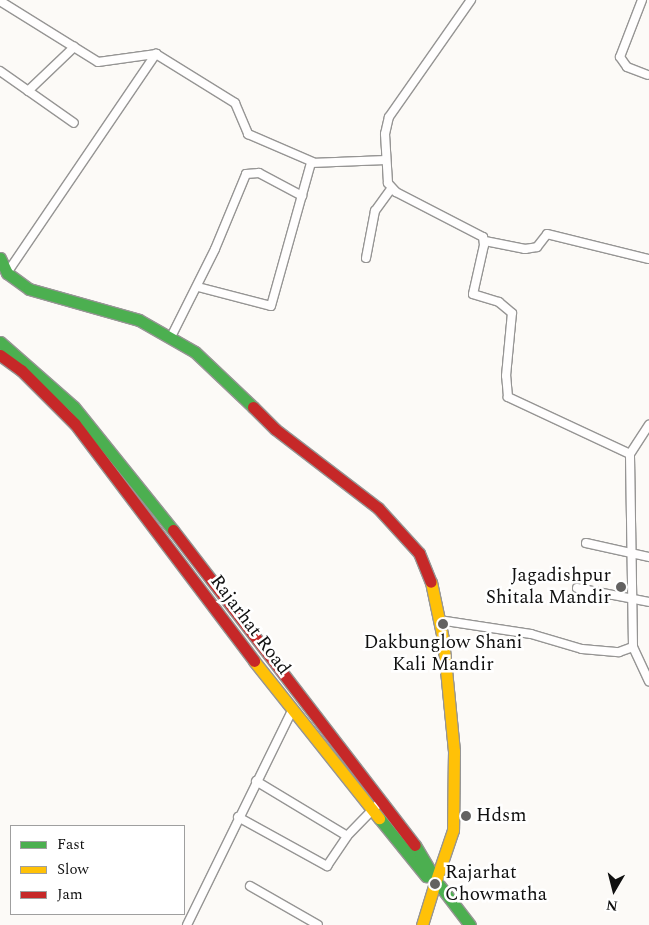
<!DOCTYPE html>
<style>
body{margin:0}
#map{position:relative;width:649px;height:925px;overflow:hidden;background:#fcfaf7;font-family:Spectral,serif}
div>[style]{position:absolute}
.roads{filter:drop-shadow(1px 0 #969594) drop-shadow(-1px 0 #969594) drop-shadow(0 1px #969594) drop-shadow(0 -1px #969594)}
.street>*{height:8px;margin:-4px;padding:0 4px;transform-origin:4px;border-radius:4px;background:#fffefe}
.fast>*{height:11px;margin:-5.5px;padding:0 5.5px;transform-origin:5.5px;border-radius:5.5px;background:#4caf50}
.slow>*{height:11px;margin:-5.5px;padding:0 5.5px;transform-origin:5.5px;border-radius:5.5px;background:#ffc107}
.jam>*{height:11px;margin:-5.5px;padding:0 5.5px;transform-origin:5.5px;border-radius:5.5px;background:#c62828}
.dots>*{width:14px;height:14px;translate:-50% -50%;box-sizing:border-box;border:2px solid #fff;border-radius:50%}
span{translate:-50% -50%;white-space:nowrap;text-align:center;line-height:1.15;-webkit-text-stroke:5px #fff;paint-order:stroke}
.poi-label{font-size:19px;color:#101010}
.right{translate:-100% -50%;text-align:right}
.left{translate:0 -50%;text-align:left}
.street-label{font-size:19px;color:#101010}
.legend{position:absolute;left:10px;top:825px;width:175px;height:90px;box-sizing:border-box;background:#fff;border:1px solid #9f9f9f;margin:0;padding:6px 9px;list-style:none;font-size:15px;color:#101010}
.legend li{display:flex;align-items:center;gap:10px;height:25px}
.legend b{width:25px;border:1px solid #9f9f9f}
.north{position:absolute;left:589px;top:865px;width:50px;height:50px;-webkit-text-stroke:4px #fff;paint-order:stroke;rotate:188deg;font-size:14px;font-weight:700;line-height:20px;text-align:center;color:#101010}
.north::after{content:'';display:block;margin:auto;width:18px;height:22px;background:#101010;clip-path:polygon(50% 0,100% 100%,50% 72%,0 100%)}
</style>
<div id="map">
<div class="roads">
<div class="street">
<i style="left:642px;top:0;width:61px;rotate:111.1deg"></i>
<i style="left:620px;top:57px;width:12px;rotate:55deg"></i>
<i style="left:627px;top:67px;width:22px;rotate:21deg"></i>
<i style="left:0;top:1px;width:115px;rotate:31.9deg"></i>
<i style="left:98px;top:62px;width:59px;rotate:-7.9deg"></i>
<i style="left:156px;top:54px;width:93px;rotate:31.8deg"></i>
<i style="left:235px;top:103px;width:34px;rotate:67deg"></i>
<i style="left:248px;top:134px;width:71px;rotate:23.3deg"></i>
<i style="left:0;top:71px;width:90px;rotate:35.1deg"></i>
<i style="left:28px;top:91px;width:64px;rotate:-43.7deg"></i>
<i style="left:485px;top:241px;width:41px;rotate:11.3deg"></i>
<i style="left:525px;top:249px;width:12px;rotate:-9deg"></i>
<i style="left:537px;top:247px;width:16px;rotate:-52deg"></i>
<i style="left:547px;top:234px;width:105px;rotate:13.8deg"></i>
<i style="left:366px;top:258px;width:48px;rotate:-79.2deg"></i>
<i style="left:375px;top:211px;width:27px;rotate:-54deg"></i>
<i style="left:7px;top:273px;width:265px;rotate:-55.8deg"></i>
<i style="left:198px;top:287px;width:75px;rotate:14.6deg"></i>
<i style="left:271px;top:306px;width:148px;rotate:-74.4deg"></i>
<i style="left:311px;top:163px;width:75px;rotate:-2.3deg"></i>
<i style="left:171px;top:337px;width:98px;rotate:-63.4deg"></i>
<i style="left:215px;top:249px;width:81px;rotate:-67.5deg"></i>
<i style="left:246px;top:174px;width:13px;rotate:-4deg"></i>
<i style="left:259px;top:173px;width:49px;rotate:28.1deg"></i>
<i style="left:630px;top:454px;width:35px;rotate:-57deg"></i>
<i style="left:586px;top:543px;width:65px;rotate:12.5deg"></i>
<i style="left:577px;top:588px;width:73px;rotate:11deg"></i>
<i style="left:439px;top:620px;width:93px;rotate:8.7deg"></i>
<i style="left:531px;top:634px;width:53px;rotate:16.4deg"></i>
<i style="left:582px;top:649px;width:37px;rotate:5deg"></i>
<i style="left:619px;top:652px;width:15px;rotate:-20deg"></i>
<i style="left:633px;top:647px;width:193px;rotate:-90.9deg"></i>
<i style="left:630px;top:454px;width:135px;rotate:-155deg"></i>
<i style="left:508px;top:397px;width:21px;rotate:-95deg"></i>
<i style="left:506px;top:376px;width:63px;rotate:-84.6deg"></i>
<i style="left:512px;top:313px;width:17px;rotate:-140deg"></i>
<i style="left:499px;top:302px;width:27px;rotate:-163deg"></i>
<i style="left:473px;top:294px;width:50px;rotate:-77.3deg"></i>
<i style="left:484px;top:245px;width:8px;rotate:-97deg"></i>
<i style="left:483px;top:237px;width:98px;rotate:-152.7deg"></i>
<i style="left:396px;top:192px;width:12px;rotate:-132deg"></i>
<i style="left:388px;top:183px;width:49px;rotate:-93.5deg"></i>
<i style="left:385px;top:134px;width:17px;rotate:-77deg"></i>
<i style="left:389px;top:117px;width:143px;rotate:-55deg"></i>
<i style="left:633px;top:647px;width:38px;rotate:65deg"></i>
<i style="left:256px;top:781px;width:106px;rotate:31.1deg"></i>
<i style="left:238px;top:817px;width:102px;rotate:28.8deg"></i>
<i style="left:327px;top:866px;width:36px;rotate:-56deg"></i>
<i style="left:347px;top:836px;width:49px;rotate:-45.8deg"></i>
<i style="left:250px;top:886px;width:78px;rotate:29.8deg"></i>
<i style="left:187px;top:925px;width:238px;rotate:-63.9deg"></i>
</div>
<div class="fast">
<i style="left:0;top:258px;width:17px;rotate:65deg"></i>
<i style="left:7px;top:273px;width:27px;rotate:36deg"></i>
<i style="left:29px;top:289px;width:114px;rotate:15.7deg"></i>
<i style="left:139px;top:320px;width:64px;rotate:29.7deg"></i>
<i style="left:195px;top:352px;width:80px;rotate:43.5deg"></i>
<i style="left:0;top:342px;width:98px;rotate:41.3deg"></i>
<i style="left:74px;top:407px;width:158px;rotate:51.2deg"></i>
<i style="left:379px;top:818px;width:75px;rotate:51deg"></i>
<i style="left:415px;top:845px;width:43px;rotate:59.3deg"></i>
<i style="left:437px;top:882px;width:54px;rotate:52.5deg"></i>
</div>
<div class="slow">
<i style="left:431px;top:582px;width:58px;rotate:78.1deg"></i>
<i style="left:443px;top:639px;width:113px;rotate:84.4deg"></i>
<i style="left:454px;top:751px;width:79px;rotate:90.7deg"></i>
<i style="left:453px;top:830px;width:59px;rotate:108.7deg"></i>
<i style="left:254px;top:661px;width:201px;rotate:51.5deg"></i>
<i style="left:422px;top:925px;width:41px;rotate:-72.9deg"></i>
</div>
<div class="jam">
<i style="left:0;top:355px;width:26px;rotate:36deg"></i>
<i style="left:21px;top:370px;width:76px;rotate:45deg"></i>
<i style="left:75px;top:424px;width:297px;rotate:52.9deg"></i>
<i style="left:253px;top:407px;width:31px;rotate:45deg"></i>
<i style="left:275px;top:429px;width:130px;rotate:37.5deg"></i>
<i style="left:378px;top:508px;width:61px;rotate:47.7deg"></i>
<i style="left:419px;top:553px;width:31px;rotate:68deg"></i>
<i style="left:173px;top:530px;width:397px;rotate:52.5deg"></i>
</div>
</div>
<div class="dots">
<i style="left:621px;top:587px;background:#636261"></i>
<i style="left:443px;top:624px;background:#636261"></i>
<i style="left:466px;top:816px;background:#636261"></i>
<i style="left:435px;top:884px;background:#636261"></i>
</div>
<div class="poi-label">
<span class="right" style="left:611px;top:587px">Jagadishpur<br>Shitala Mandir</span>
<span style="left:443px;top:654px">Dakbunglow Shani<br>Kali Mandir</span>
<span class="left" style="left:476px;top:816px">Hdsm</span>
<span class="left" style="left:445px;top:884px">Rajarhat<br>Chowmatha</span>
</div>
<div class="street-label">
<span style="left:250px;top:625px;rotate:53deg">Rajarhat Road</span>
</div>
<ul class="legend">
<li><b style="height:6px;background:#4caf50"></b>Fast</li>
<li><b style="height:6px;background:#ffc107"></b>Slow</li>
<li><b style="height:6px;background:#c62828"></b>Jam</li>
</ul>
<div class="north">N</div>
</div>
